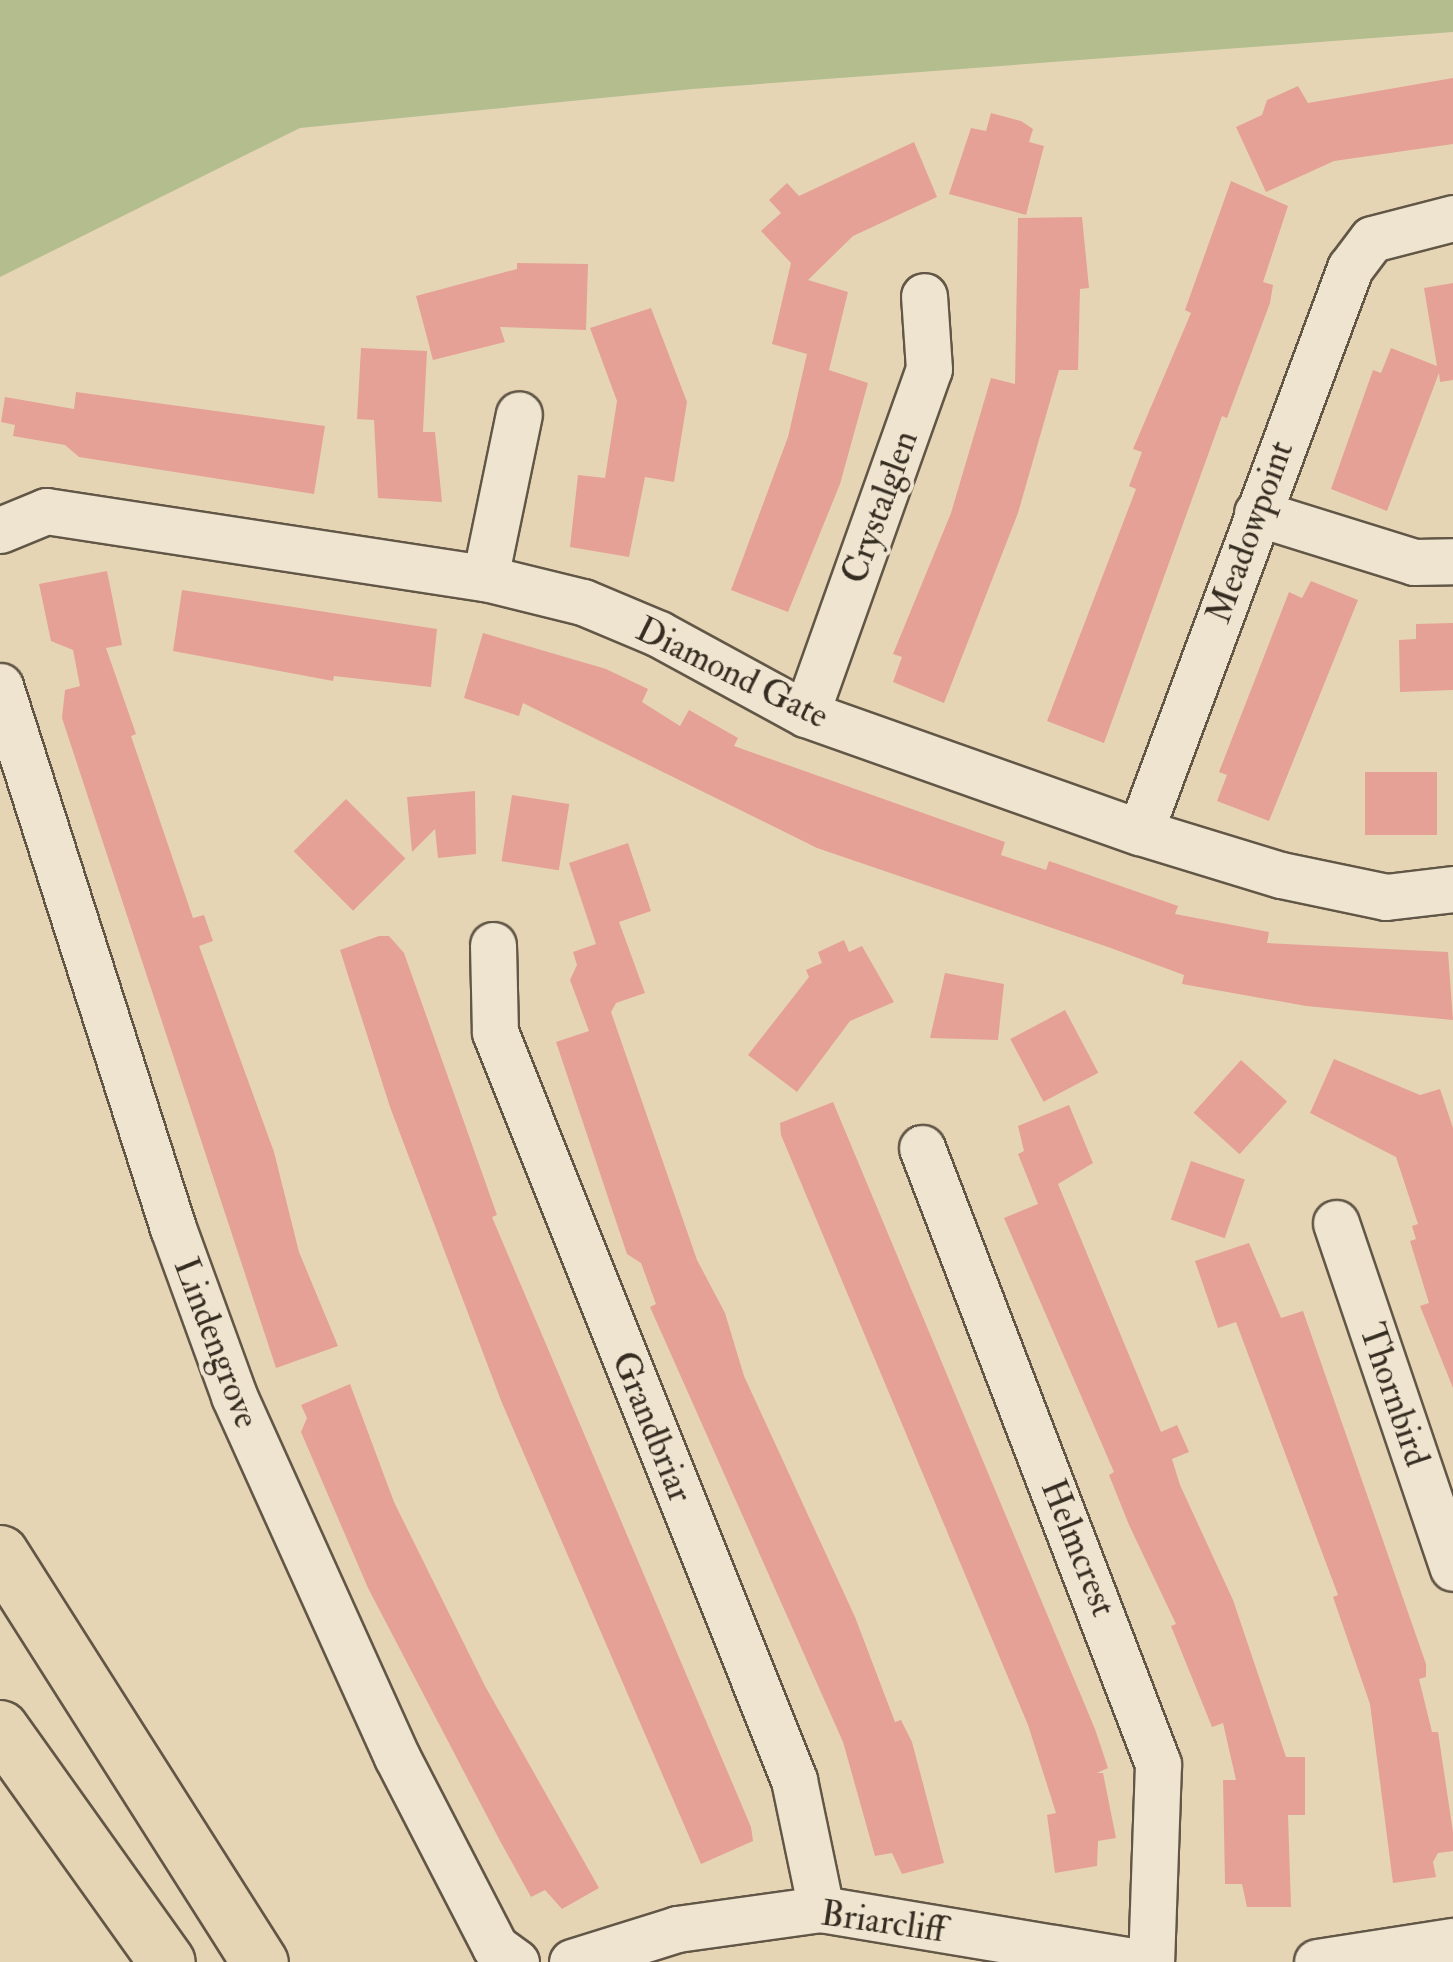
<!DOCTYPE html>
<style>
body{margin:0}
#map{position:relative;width:1453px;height:1962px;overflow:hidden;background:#e6d5b5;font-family:"IM FELL Double Pica",serif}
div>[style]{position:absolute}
.green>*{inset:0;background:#b3bd8e}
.building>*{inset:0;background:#e5a196;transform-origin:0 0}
.roads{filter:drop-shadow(2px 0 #625747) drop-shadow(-2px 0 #625747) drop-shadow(0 2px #625747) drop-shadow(0 -2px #625747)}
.minor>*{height:45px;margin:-22.5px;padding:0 22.5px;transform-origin:22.5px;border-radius:22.5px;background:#efe4cf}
.highway>*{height:55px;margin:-27.5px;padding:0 27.5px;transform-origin:27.5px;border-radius:27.5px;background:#e6d5b5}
span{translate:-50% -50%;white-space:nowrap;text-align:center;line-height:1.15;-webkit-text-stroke:8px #efe4cf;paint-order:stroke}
.street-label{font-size:35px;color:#362d22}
</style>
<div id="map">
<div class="green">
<i style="clip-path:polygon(0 0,1453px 0,1453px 32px,693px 89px,300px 128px,0 277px)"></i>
</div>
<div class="building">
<i style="clip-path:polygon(1453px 78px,1453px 144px,1334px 161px,1266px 192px,1236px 127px,1262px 115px,1267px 100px,1298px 86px,1308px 103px)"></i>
<i style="clip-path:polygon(991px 113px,1021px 121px,1033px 129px,1029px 142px,1044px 146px,1026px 215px,949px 194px,971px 128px,986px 131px)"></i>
<i style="clip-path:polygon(914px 142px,937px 197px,853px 236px,808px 280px,848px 292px,829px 370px,868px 383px,840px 484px,788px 612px,731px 590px,788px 437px,807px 354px,772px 344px,791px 263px,761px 231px,781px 213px,769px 200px,787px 183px,799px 196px)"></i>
<i style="clip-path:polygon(1231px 181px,1288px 206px,1263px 282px,1273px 285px,1270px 303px,1227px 418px,1222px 416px,1104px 743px,1047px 721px,1136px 489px,1129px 486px,1142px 452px,1133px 449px,1191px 313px,1185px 310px)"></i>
<i style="clip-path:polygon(1082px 217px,1089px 288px,1080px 289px,1078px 370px,1059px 370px,1018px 513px,944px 703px,893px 682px,902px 657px,893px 654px,951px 513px,991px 378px,1015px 384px,1018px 218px)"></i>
<i style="clip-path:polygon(517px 263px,588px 264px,586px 330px,500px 327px,505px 342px,433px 360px,416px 296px,517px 269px)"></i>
<i style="clip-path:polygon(1453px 283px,1453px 380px,1440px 382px,1439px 373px,1387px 511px,1331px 489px,1373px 370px,1381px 373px,1391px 348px,1437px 366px,1424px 288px)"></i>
<i style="clip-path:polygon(651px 308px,687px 402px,674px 482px,645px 477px,629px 557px,570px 547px,578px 475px,605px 478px,617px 401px,590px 328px)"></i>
<i style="clip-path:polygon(361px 348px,427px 351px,423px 432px,435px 432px,442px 502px,378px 498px,374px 420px,357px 419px)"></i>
<i style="clip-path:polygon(76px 392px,325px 426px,314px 494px,79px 457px,65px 445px,13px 436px,15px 425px,1px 422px,5px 397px,74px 409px)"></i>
<i style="clip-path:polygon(107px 571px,122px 645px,106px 648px,136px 734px,131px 736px,193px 918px,204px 915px,213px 941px,199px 946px,274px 1152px,299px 1252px,338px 1346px,276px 1368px,62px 718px,65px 690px,80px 686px,73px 650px,51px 641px,39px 584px)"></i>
<i style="clip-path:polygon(1311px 581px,1358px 600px,1269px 821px,1217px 801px,1227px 775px,1219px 772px,1289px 592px,1302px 598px)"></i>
<i style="clip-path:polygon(182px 590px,437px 629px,431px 687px,334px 676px,333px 681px,173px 651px)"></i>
<i style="clip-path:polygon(1453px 623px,1453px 690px,1400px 692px,1399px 640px,1416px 639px,1416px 624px)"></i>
<i style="clip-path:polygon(483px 633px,606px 669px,648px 689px,642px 702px,680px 726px,689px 710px,738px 738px,734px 746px,1005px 842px,1001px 855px,1046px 870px,1049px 861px,1178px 906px,1175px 914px,1269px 932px,1267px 943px,1448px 952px,1453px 1020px,1306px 1006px,1182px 984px,1184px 975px,1108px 947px,817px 848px,523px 703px,519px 716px,464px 698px)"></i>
<i style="left:1437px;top:772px;width:63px;height:72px;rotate:90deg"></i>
<i style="clip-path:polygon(475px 791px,476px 854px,438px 858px,435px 829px,412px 852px,407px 797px)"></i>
<i style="left:512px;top:795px;width:58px;height:67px;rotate:9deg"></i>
<i style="left:346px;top:799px;width:84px;height:74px;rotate:45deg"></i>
<i style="clip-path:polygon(628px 843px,651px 911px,619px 922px,645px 993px,616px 1003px,611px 1012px,697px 1260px,725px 1313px,744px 1376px,855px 1617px,895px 1722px,901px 1720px,912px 1742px,944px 1863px,902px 1874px,892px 1853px,875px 1856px,843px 1742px,650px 1307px,656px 1304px,641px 1263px,627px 1254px,556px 1042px,589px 1031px,570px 980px,577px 965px,573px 952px,596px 944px,569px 863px)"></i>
<i style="clip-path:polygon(379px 936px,389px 936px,404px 953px,497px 1215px,492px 1217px,751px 1827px,753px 1841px,701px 1864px,502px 1403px,390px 1107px,340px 950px)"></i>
<i style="clip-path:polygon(844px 940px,849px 952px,862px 946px,894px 1002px,850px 1021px,797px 1092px,748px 1055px,809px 977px,806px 970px,822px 963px,818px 952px)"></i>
<i style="clip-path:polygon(945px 973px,1004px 984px,998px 1040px,930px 1038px)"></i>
<i style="left:1065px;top:1010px;width:71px;height:62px;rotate:62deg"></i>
<i style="clip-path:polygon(1334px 1059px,1420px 1095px,1440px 1089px,1453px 1128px,1453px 1388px,1420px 1306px,1429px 1303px,1410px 1241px,1416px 1239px,1412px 1226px,1418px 1224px,1396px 1157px,1310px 1113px)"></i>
<i style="left:1241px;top:1060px;width:62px;height:71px;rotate:42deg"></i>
<i style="clip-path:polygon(833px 1102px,1095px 1729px,1108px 1768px,1097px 1773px,1103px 1773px,1116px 1838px,1098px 1841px,1097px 1866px,1055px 1873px,1047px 1815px,1056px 1813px,1028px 1725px,781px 1135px,780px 1123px)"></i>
<i style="clip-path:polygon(1069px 1105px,1093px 1163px,1058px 1184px,1161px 1432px,1177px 1425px,1189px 1452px,1172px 1459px,1180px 1485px,1233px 1600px,1286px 1757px,1305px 1757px,1305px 1815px,1288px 1815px,1291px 1907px,1247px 1907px,1242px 1884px,1225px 1884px,1223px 1780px,1236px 1780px,1223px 1723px,1212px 1727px,1171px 1626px,1176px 1624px,1129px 1525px,1109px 1475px,1114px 1472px,1004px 1218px,1038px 1204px,1018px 1154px,1024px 1151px,1018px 1126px)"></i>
<i style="left:1191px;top:1161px;width:57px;height:62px;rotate:19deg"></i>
<i style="clip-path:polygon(1249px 1243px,1281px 1318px,1303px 1311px,1426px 1664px,1426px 1677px,1419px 1679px,1432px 1732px,1438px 1732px,1453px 1832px,1453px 1851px,1438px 1853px,1433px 1862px,1436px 1877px,1393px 1883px,1370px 1704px,1333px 1597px,1338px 1595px,1236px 1322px,1218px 1328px,1195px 1261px)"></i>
<i style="clip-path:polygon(350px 1384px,394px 1502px,485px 1686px,599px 1888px,562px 1909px,545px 1890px,531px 1897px,499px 1839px,368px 1588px,301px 1432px,307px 1418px,301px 1405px)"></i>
</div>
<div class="roads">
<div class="minor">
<i style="left:1257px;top:513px;width:164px;rotate:17.3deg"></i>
<i style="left:1414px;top:562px;width:39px;rotate:-1deg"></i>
<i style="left:0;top:530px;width:50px;rotate:-22.4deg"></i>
<i style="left:46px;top:511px;width:444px;rotate:8.7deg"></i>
<i style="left:485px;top:578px;width:101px;rotate:13.8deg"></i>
<i style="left:583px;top:602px;width:82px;rotate:22.8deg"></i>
<i style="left:659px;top:634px;width:167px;rotate:28.6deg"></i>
<i style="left:806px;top:714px;width:354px;rotate:19.5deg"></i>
<i style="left:1140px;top:832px;width:147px;rotate:17deg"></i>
<i style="left:1281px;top:875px;width:107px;rotate:11.8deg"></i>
<i style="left:1386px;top:897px;width:67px;rotate:-6.8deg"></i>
<i style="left:485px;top:578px;width:167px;rotate:-78.3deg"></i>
<i style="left:0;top:686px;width:569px;rotate:72.3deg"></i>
<i style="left:173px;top:1228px;width:179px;rotate:70deg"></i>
<i style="left:234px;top:1396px;width:396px;rotate:65.7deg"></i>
<i style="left:397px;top:1757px;width:214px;rotate:62.7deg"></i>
<i style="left:495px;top:1947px;width:26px;rotate:36deg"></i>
<i style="left:806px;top:714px;width:366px;rotate:-70.4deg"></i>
<i style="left:929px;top:369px;width:73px;rotate:-93.9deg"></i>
<i style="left:1140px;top:832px;width:602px;rotate:-69.58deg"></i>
<i style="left:1350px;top:268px;width:36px;rotate:-53deg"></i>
<i style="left:1372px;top:239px;width:84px;rotate:-14.5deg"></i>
<i style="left:493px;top:945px;width:87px;rotate:88.7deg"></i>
<i style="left:495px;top:1032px;width:806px;rotate:68.21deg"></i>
<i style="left:794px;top:1780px;width:132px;rotate:78.2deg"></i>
<i style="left:922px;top:1148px;width:660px;rotate:69.04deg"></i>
<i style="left:1158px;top:1764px;width:198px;rotate:92deg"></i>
<i style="left:1336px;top:1223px;width:364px;rotate:71.3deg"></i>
<i style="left:572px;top:1962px;width:110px;rotate:-17.4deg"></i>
<i style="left:677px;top:1929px;width:145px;rotate:-7.9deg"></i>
<i style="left:821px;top:1909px;width:320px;rotate:9.5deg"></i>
<i style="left:1317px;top:1962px;width:138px;rotate:-8.8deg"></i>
</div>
<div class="highway">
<i style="left:0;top:1553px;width:485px;rotate:57.6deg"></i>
<i style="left:0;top:1728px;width:287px;rotate:54.5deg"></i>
</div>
</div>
<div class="street-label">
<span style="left:880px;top:507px;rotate:-70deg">Crystalglen</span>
<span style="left:1250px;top:532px;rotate:-70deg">Meadowpoint</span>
<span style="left:732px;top:673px;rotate:26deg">Diamond Gate</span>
<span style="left:216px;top:1343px;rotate:69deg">Lindengrove</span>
<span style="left:1394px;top:1395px;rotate:71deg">Thornbird</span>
<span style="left:652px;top:1427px;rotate:68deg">Grandbriar</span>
<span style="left:1078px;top:1548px;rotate:68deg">Helmcrest</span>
<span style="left:883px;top:1922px;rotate:8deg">Briarcliff</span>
</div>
</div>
